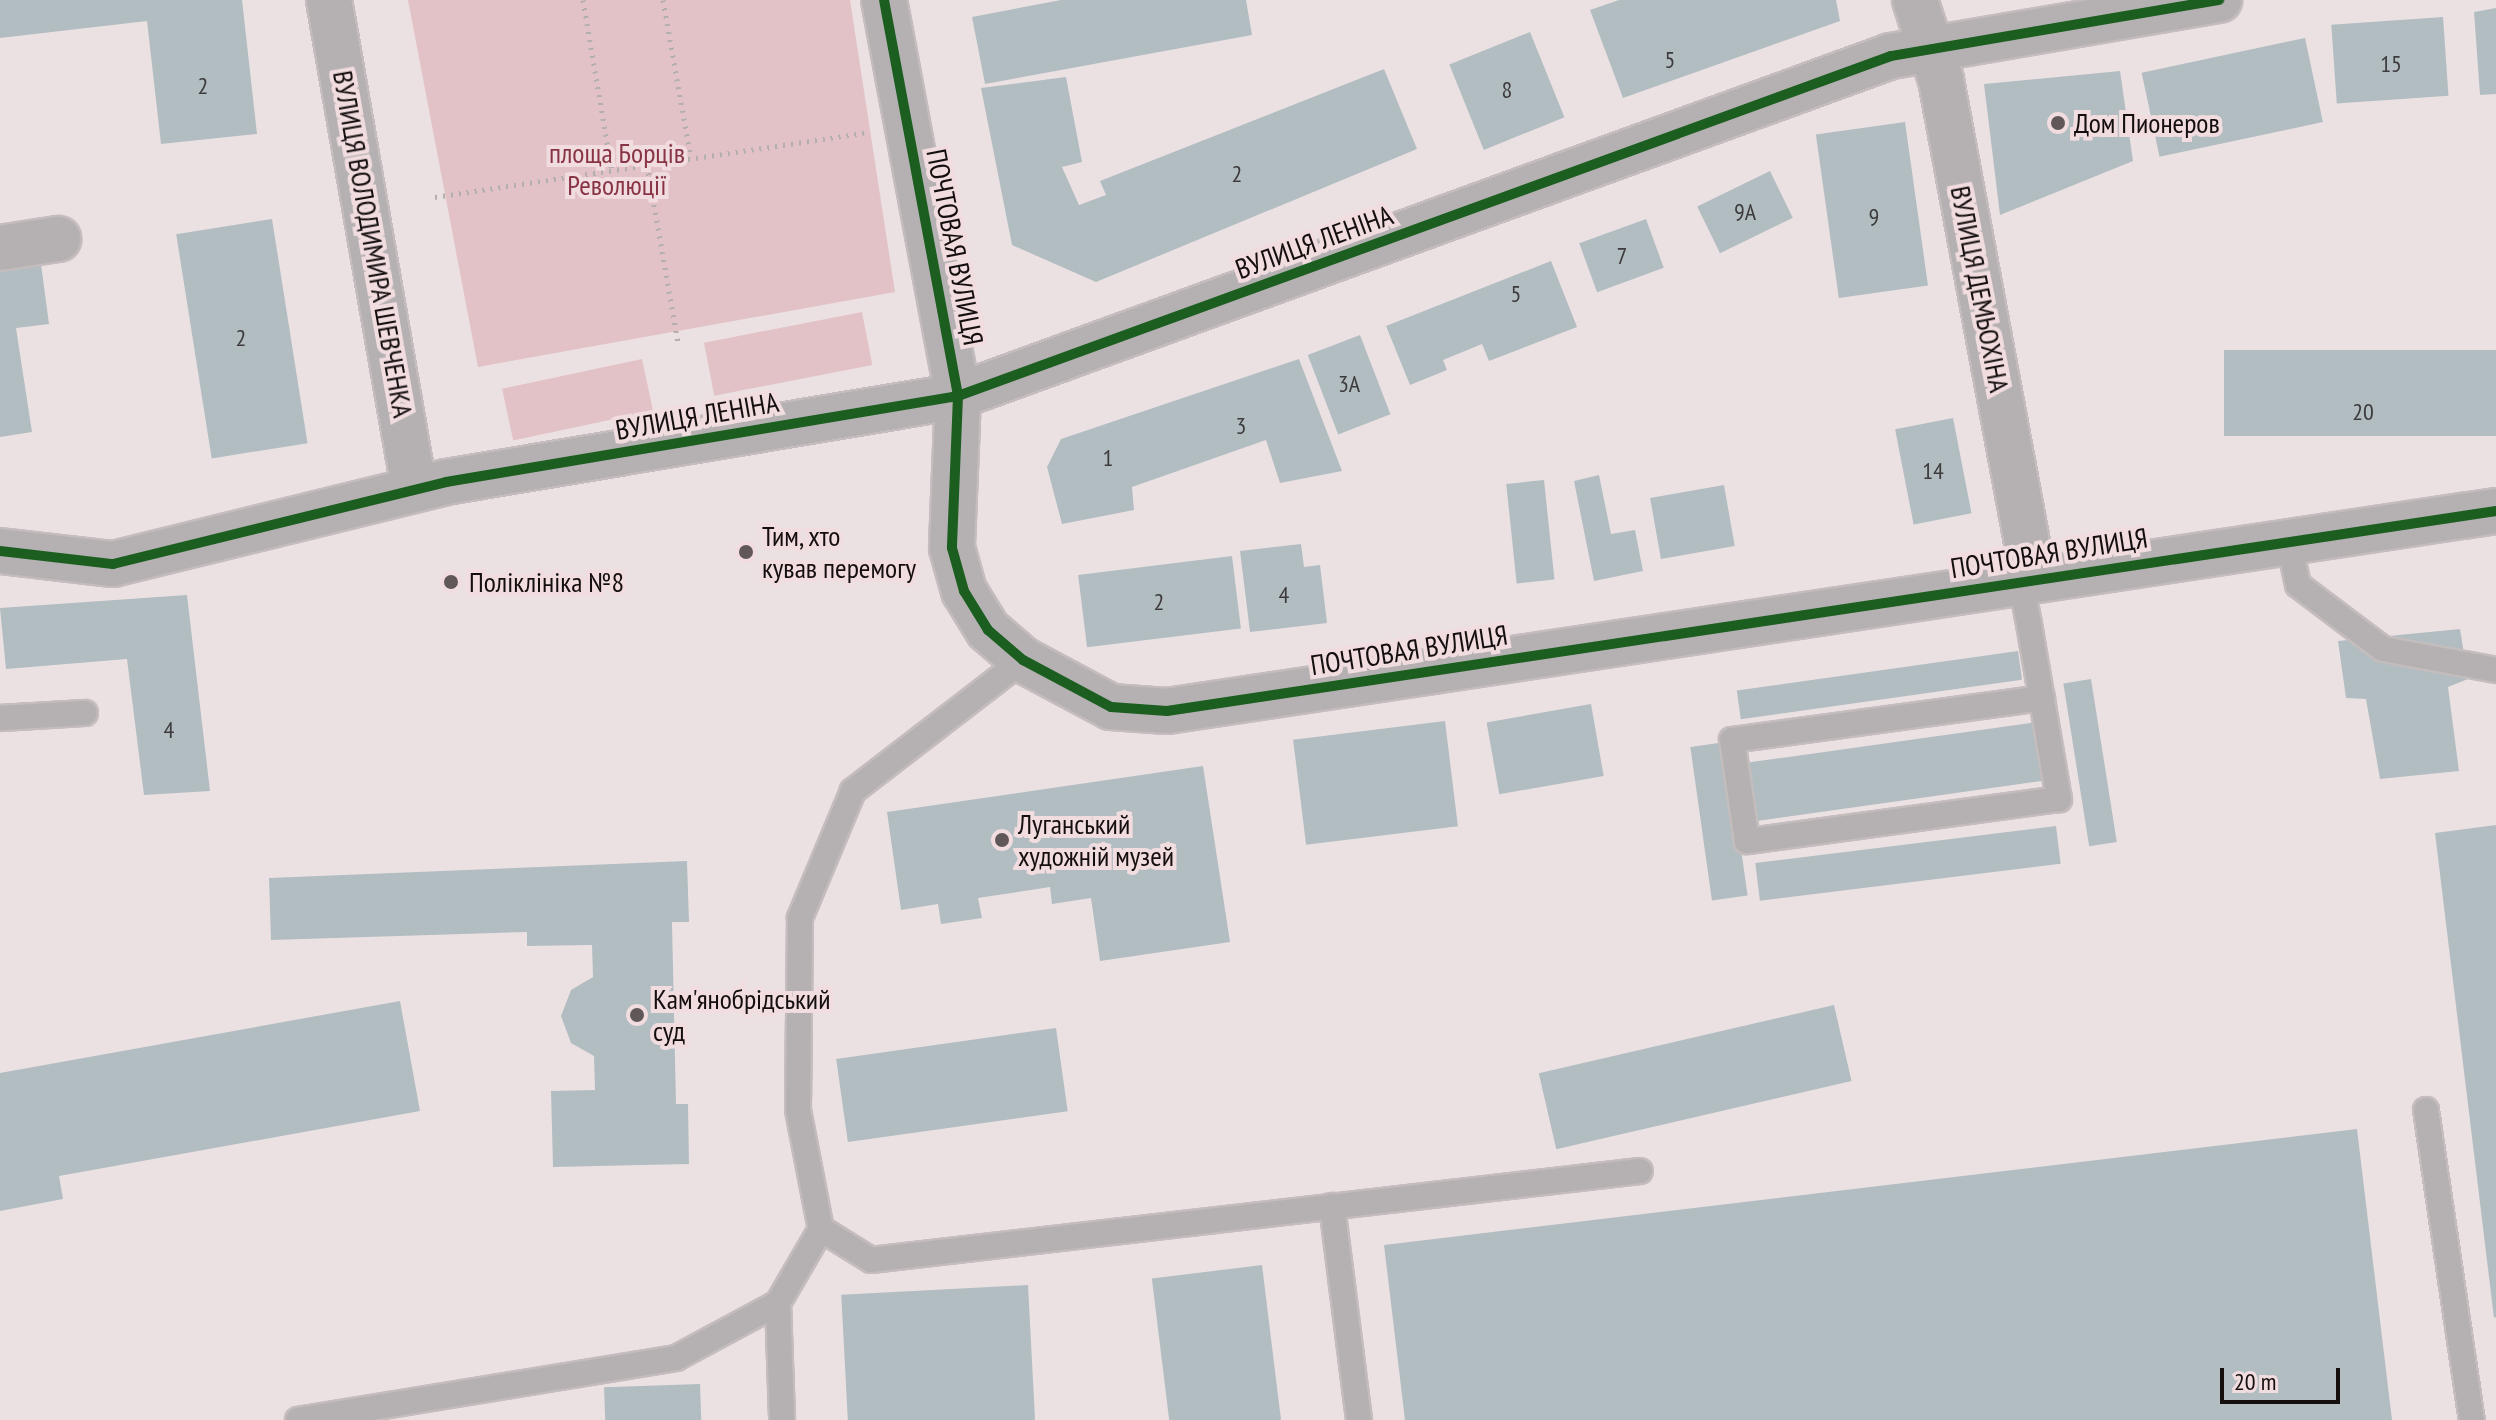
<!DOCTYPE html>
<meta charset="utf-8">
<style>
body{margin:0}
#map{position:relative;width:2496px;height:1420px;overflow:hidden;background:#ece1e2;font-family:"PT Sans Narrow",sans-serif}
div>[style]{position:absolute}
.green>*{inset:0;background:#e2c2c6;transform-origin:0 0}
.building>*{inset:0;background:#b2bdc2;transform-origin:0 0}
.path>*{height:5px;margin-top:-2.5px;transform-origin:0;background:repeating-linear-gradient(90deg,#b3afaf 0 2px,transparent 0 8px)}
.roads{filter:drop-shadow(2px 0 #c4bcbd) drop-shadow(-2px 0 #c4bcbd) drop-shadow(0 2px #c4bcbd) drop-shadow(0 -2px #c4bcbd)}
.lane>*{height:24px;margin:-12px;padding:0 12px;transform-origin:12px;border-radius:12px;background:#b5b1b2}
.street>*{height:44px;margin:-22px;padding:0 22px;transform-origin:22px;border-radius:22px;background:#b5b1b2}
.cycleway>*{height:10px;margin:-5px;padding:0 5px;transform-origin:5px;border-radius:5px;background:#1b5e20}
.dots>*{width:22px;height:22px;translate:-50% -50%;box-sizing:border-box;border:4px solid #f1dcdf;border-radius:50%}
span{translate:-50% -50%;white-space:nowrap;text-align:center;line-height:1.15;-webkit-text-stroke:8px #f1dcdf;paint-order:stroke}
.number-label{font-size:24px;color:#3c3a3b}
.number-label span{-webkit-text-stroke-width:0}
.poi-label{font-size:28px;color:#140e0e}
.left{translate:0 -50%;text-align:left}
.park-label{font-size:28px;color:#883445}
.street-label{font-size:28px;color:#140e0e}
.scale{position:absolute;left:2220px;top:1368px;width:120px;height:36px;box-sizing:border-box;border:4px solid #140e0e;border-top:0;padding-left:10px;font-size:24px;line-height:28px;white-space:nowrap;color:#140e0e;-webkit-text-stroke:6px #f1dcdf;paint-order:stroke}
</style>
<div id="map">
<div class="green">
<i style="clip-path:polygon(408px 0,850px 0,895px 292px,478px 367px)"></i>
<i style="left:862px;top:312px;width:54px;height:161px;rotate:79deg"></i>
<i style="left:642px;top:359px;width:53px;height:143px;rotate:78deg"></i>
</div>
<div class="building">
<i style="clip-path:polygon(0 0,242px 0,257px 134px,161px 144px,147px 21px,0 38px)"></i>
<i style="clip-path:polygon(1061px 0,1246px 0,1252px 35px,985px 84px,972px 17px)"></i>
<i style="clip-path:polygon(1619px 0,1836px 0,1840px 21px,1623px 98px,1590px 10px)"></i>
<i style="clip-path:polygon(2496px 8px,2496px 94px,2480px 95px,2474px 12px)"></i>
<i style="left:2443px;top:17px;width:79px;height:112px;rotate:86deg"></i>
<i style="left:1530px;top:32px;width:92px;height:87px;rotate:68deg"></i>
<i style="left:2305px;top:38px;width:86px;height:167px;rotate:78deg"></i>
<i style="clip-path:polygon(1384px 69px,1417px 149px,1096px 282px,1012px 245px,981px 88px,1066px 77px,1082px 162px,1062px 167px,1079px 205px,1106px 195px,1100px 181px)"></i>
<i style="clip-path:polygon(2120px 71px,2133px 161px,2000px 215px,1984px 84px)"></i>
<i style="left:1905px;top:122px;width:165px;height:90px;rotate:82deg"></i>
<i style="left:1770px;top:171px;width:52px;height:81px;rotate:64deg"></i>
<i style="left:272px;top:219px;width:227px;height:97px;rotate:81deg"></i>
<i style="left:1646px;top:219px;width:52px;height:71px;rotate:70deg"></i>
<i style="clip-path:polygon(1551px 261px,1577px 327px,1489px 361px,1482px 344px,1443px 360px,1447px 370px,1410px 385px,1386px 326px)"></i>
<i style="clip-path:polygon(41px 264px,49px 324px,16px 328px,32px 432px,0 437px,0 269px)"></i>
<i style="left:1360px;top:335px;width:85px;height:56px;rotate:69deg"></i>
<i style="left:2496px;top:350px;width:86px;height:272px;rotate:90deg"></i>
<i style="clip-path:polygon(1299px 359px,1342px 471px,1280px 483px,1266px 440px,1132px 487px,1134px 510px,1062px 524px,1047px 467px,1061px 439px)"></i>
<i style="left:1953px;top:418px;width:97px;height:59px;rotate:79deg"></i>
<i style="clip-path:polygon(1599px 475px,1611px 534px,1635px 530px,1643px 571px,1594px 581px,1574px 481px)"></i>
<i style="left:1544px;top:480px;width:100px;height:38px;rotate:84deg"></i>
<i style="left:1724px;top:485px;width:62px;height:75px;rotate:80deg"></i>
<i style="clip-path:polygon(1301px 544px,1304px 567px,1320px 565px,1327px 623px,1250px 632px,1240px 551px)"></i>
<i style="left:1232px;top:556px;width:73px;height:155px;rotate:83deg"></i>
<i style="clip-path:polygon(187px 595px,210px 791px,144px 795px,127px 659px,6px 669px,0 608px)"></i>
<i style="clip-path:polygon(2460px 629px,2468px 679px,2448px 687px,2459px 771px,2380px 779px,2366px 699px,2346px 698px,2338px 641px)"></i>
<i style="left:2018px;top:651px;width:29px;height:284px;rotate:82deg"></i>
<i style="left:2091px;top:679px;width:165px;height:28px;rotate:81deg"></i>
<i style="left:1591px;top:704px;width:73px;height:106px;rotate:80deg"></i>
<i style="left:1445px;top:721px;width:106px;height:153px;rotate:83deg"></i>
<i style="left:2037px;top:722px;width:59px;height:295px;rotate:82deg"></i>
<i style="left:1726px;top:742px;width:155px;height:36px;rotate:82deg"></i>
<i style="clip-path:polygon(1203px 766px,1230px 942px,1100px 961px,1091px 898px,1052px 904px,1050px 887px,978px 898px,982px 918px,941px 924px,938px 904px,901px 910px,887px 812px)"></i>
<i style="clip-path:polygon(2496px 825px,2496px 1317px,2494px 1318px,2435px 833px)"></i>
<i style="left:2056px;top:826px;width:38px;height:303px;rotate:83deg"></i>
<i style="clip-path:polygon(687px 861px,689px 922px,672px 922px,676px 1104px,688px 1104px,689px 1164px,553px 1167px,551px 1091px,595px 1090px,594px 1056px,571px 1043px,561px 1016px,571px 990px,593px 977px,592px 945px,527px 946px,527px 932px,271px 940px,269px 878px)"></i>
<i style="clip-path:polygon(400px 1001px,420px 1111px,59px 1176px,63px 1199px,0 1211px,0 1073px)"></i>
<i style="left:1834px;top:1005px;width:78px;height:303px;rotate:77deg"></i>
<i style="left:1056px;top:1028px;width:84px;height:222px;rotate:82deg"></i>
<i style="clip-path:polygon(2357px 1129px,2392px 1420px,1405px 1420px,1384px 1245px)"></i>
<i style="left:1262px;top:1265px;width:156px;height:111px;rotate:83deg"></i>
<i style="left:1028px;top:1285px;width:135px;height:187px;rotate:87deg"></i>
<i style="left:700px;top:1384px;width:36px;height:96px;rotate:88deg"></i>
</div>
<div class="path">
<i style="left:583px;top:0;width:173px;rotate:80.4deg"></i>
<i style="left:663px;top:0;width:160px;rotate:80deg"></i>
<i style="left:647px;top:165px;width:180px;rotate:80.1deg"></i>
<i style="left:435px;top:197px;width:434px;rotate:-8.5deg"></i>
</div>
<div class="roads">
<div class="lane">
<i style="left:2288px;top:539px;width:47px;rotate:77.7deg"></i>
<i style="left:2298px;top:585px;width:106px;rotate:37deg"></i>
<i style="left:2383px;top:649px;width:115px;rotate:10.5deg"></i>
<i style="left:2021px;top:582px;width:43px;rotate:79.2deg"></i>
<i style="left:2029px;top:624px;width:178px;rotate:80.3deg"></i>
<i style="left:2059px;top:799px;width:315px;rotate:172.3deg"></i>
<i style="left:1747px;top:841px;width:102px;rotate:-98.4deg"></i>
<i style="left:1732px;top:740px;width:313px;rotate:-7.7deg"></i>
<i style="left:1023px;top:660px;width:215px;rotate:142.4deg"></i>
<i style="left:853px;top:791px;width:138px;rotate:112.7deg"></i>
<i style="left:800px;top:918px;width:192px;rotate:90.6deg"></i>
<i style="left:798px;top:1110px;width:121px;rotate:79.1deg"></i>
<i style="left:821px;top:1229px;width:59px;rotate:31.8deg"></i>
<i style="left:871px;top:1260px;width:774px;rotate:-6.6deg"></i>
<i style="left:0;top:718px;width:85px;rotate:-3.4deg"></i>
<i style="left:2426px;top:1110px;width:313px;rotate:81.6deg"></i>
<i style="left:1332px;top:1206px;width:216px;rotate:82.8deg"></i>
<i style="left:778px;top:1303px;width:117px;rotate:88deg"></i>
<i style="left:298px;top:1420px;width:383px;rotate:-9.3deg"></i>
<i style="left:676px;top:1358px;width:116px;rotate:-28.3deg"></i>
<i style="left:778px;top:1303px;width:86px;rotate:-59.8deg"></i>
</div>
<div class="street">
<i style="left:329px;top:0;width:496px;rotate:80.1deg"></i>
<i style="left:884px;top:0;width:403px;rotate:79.4deg"></i>
<i style="left:958px;top:396px;width:152px;rotate:92.3deg"></i>
<i style="left:952px;top:548px;width:45px;rotate:74.4deg"></i>
<i style="left:964px;top:591px;width:46px;rotate:58.4deg"></i>
<i style="left:988px;top:630px;width:46px;rotate:40.6deg"></i>
<i style="left:1023px;top:660px;width:100px;rotate:28.1deg"></i>
<i style="left:1111px;top:707px;width:56px;rotate:4.1deg"></i>
<i style="left:1167px;top:711px;width:1344px;rotate:-8.56deg"></i>
<i style="left:1915px;top:0;width:84px;rotate:72deg"></i>
<i style="left:1941px;top:80px;width:509px;rotate:79.46deg"></i>
<i style="left:0;top:248px;width:59px;rotate:-8.8deg"></i>
<i style="left:0;top:551px;width:114px;rotate:6.6deg"></i>
<i style="left:113px;top:564px;width:343px;rotate:-13.8deg"></i>
<i style="left:446px;top:482px;width:519px;rotate:-9.53deg"></i>
<i style="left:958px;top:396px;width:993px;rotate:-20.02deg"></i>
<i style="left:1891px;top:56px;width:333px;rotate:-9.7deg"></i>
</div>
</div>
<div class="cycleway">
<i style="left:884px;top:0;width:403px;rotate:79.4deg"></i>
<i style="left:958px;top:396px;width:152px;rotate:92.3deg"></i>
<i style="left:952px;top:548px;width:45px;rotate:74.4deg"></i>
<i style="left:964px;top:591px;width:46px;rotate:58.4deg"></i>
<i style="left:988px;top:630px;width:46px;rotate:40.6deg"></i>
<i style="left:1023px;top:660px;width:100px;rotate:28.1deg"></i>
<i style="left:1111px;top:707px;width:56px;rotate:4.1deg"></i>
<i style="left:1167px;top:711px;width:1344px;rotate:-8.56deg"></i>
<i style="left:0;top:551px;width:114px;rotate:6.6deg"></i>
<i style="left:113px;top:564px;width:343px;rotate:-13.8deg"></i>
<i style="left:446px;top:482px;width:519px;rotate:-9.53deg"></i>
<i style="left:958px;top:396px;width:993px;rotate:-20.02deg"></i>
<i style="left:1891px;top:56px;width:333px;rotate:-9.7deg"></i>
</div>
<div class="dots">
<i style="left:2058px;top:123px;background:#605858"></i>
<i style="left:746px;top:552px;background:#605858"></i>
<i style="left:451px;top:582px;background:#605858"></i>
<i style="left:1002px;top:840px;background:#605858"></i>
<i style="left:637px;top:1015px;background:#605858"></i>
</div>
<div class="number-label">
<span style="left:1670px;top:60px">5</span>
<span style="left:2391px;top:64px">15</span>
<span style="left:203px;top:86px">2</span>
<span style="left:1507px;top:90px">8</span>
<span style="left:1237px;top:174px">2</span>
<span style="left:1745px;top:212px">9А</span>
<span style="left:1874px;top:217px">9</span>
<span style="left:1622px;top:256px">7</span>
<span style="left:1516px;top:294px">5</span>
<span style="left:241px;top:338px">2</span>
<span style="left:1349px;top:384px">3А</span>
<span style="left:2363px;top:412px">20</span>
<span style="left:1241px;top:426px">3</span>
<span style="left:1108px;top:458px">1</span>
<span style="left:1933px;top:471px">14</span>
<span style="left:1284px;top:595px">4</span>
<span style="left:1159px;top:602px">2</span>
<span style="left:169px;top:730px">4</span>
</div>
<div class="poi-label">
<span class="left" style="left:2074px;top:123px">Дом Пионеров</span>
<span class="left" style="left:762px;top:552px">Тим, хто<br>кував перемогу</span>
<span class="left" style="left:469px;top:582px">Поліклініка №8</span>
<span class="left" style="left:1018px;top:840px">Луганський<br>художній музей</span>
<span class="left" style="left:653px;top:1015px">Кам'янобрідський<br>суд</span>
</div>
<div class="park-label">
<span style="left:617px;top:169px">площа Борців<br>Революції</span>
</div>
<div class="street-label">
<span style="left:1314px;top:242px;rotate:-20deg">ВУЛИЦЯ ЛЕНІНА</span>
<span style="left:373px;top:244px;rotate:80deg">ВУЛИЦЯ ВОЛОДИМИРА ШЕВЧЕНКА</span>
<span style="left:955px;top:247px;rotate:79deg">ПОЧТОВАЯ ВУЛИЦЯ</span>
<span style="left:1980px;top:289px;rotate:79deg">ВУЛИЦЯ ДЕМЬОХІНА</span>
<span style="left:697px;top:416px;rotate:-10deg">ВУЛИЦЯ ЛЕНІНА</span>
<span style="left:2049px;top:553px;rotate:-9deg">ПОЧТОВАЯ ВУЛИЦЯ</span>
<span style="left:1409px;top:650px;rotate:-9deg">ПОЧТОВАЯ ВУЛИЦЯ</span>
</div>
<div class="scale">20 m</div>
</div>
